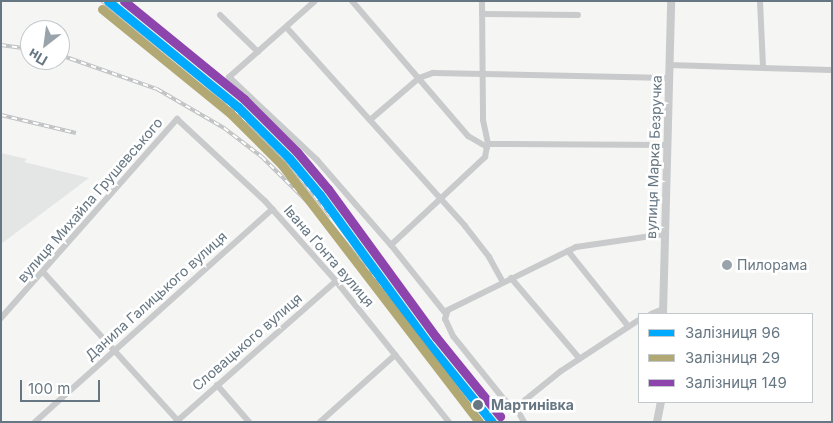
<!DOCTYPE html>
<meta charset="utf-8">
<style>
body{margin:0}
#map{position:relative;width:833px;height:423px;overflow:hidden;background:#f5f5f4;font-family:Inter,sans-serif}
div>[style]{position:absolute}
.built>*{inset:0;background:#e4e5e5}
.minor>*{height:6px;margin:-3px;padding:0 3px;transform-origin:3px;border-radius:3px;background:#c9cacb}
.tertiary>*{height:8px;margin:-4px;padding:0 4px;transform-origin:4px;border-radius:4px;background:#c9cacb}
.rail>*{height:4px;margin-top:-2px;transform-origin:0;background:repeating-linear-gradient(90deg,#fff 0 5.5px,#bfc1c2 0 11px);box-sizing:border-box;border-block:1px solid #bfc1c2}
.rail-1>*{height:9px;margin:-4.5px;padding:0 4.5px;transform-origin:4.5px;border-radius:4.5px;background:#0af}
.rail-2>*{height:9px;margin:-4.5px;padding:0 4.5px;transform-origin:4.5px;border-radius:4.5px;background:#b2a874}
.rail-3>*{height:9px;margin:-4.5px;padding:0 4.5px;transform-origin:4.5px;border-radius:4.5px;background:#8e44ad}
.dots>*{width:14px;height:14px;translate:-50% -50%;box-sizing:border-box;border:2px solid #fff;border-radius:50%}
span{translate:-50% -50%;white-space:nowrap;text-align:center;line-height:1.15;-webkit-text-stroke:5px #fff;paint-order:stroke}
.street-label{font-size:14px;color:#667783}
.poi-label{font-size:14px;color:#667783}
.left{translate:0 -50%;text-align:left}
.stop-label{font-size:14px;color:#667783;font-weight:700}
.frame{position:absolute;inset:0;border:2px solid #667783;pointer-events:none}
.legend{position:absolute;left:638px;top:313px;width:175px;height:90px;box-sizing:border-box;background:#fff;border:1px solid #c2c9cd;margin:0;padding:6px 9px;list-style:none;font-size:15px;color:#667783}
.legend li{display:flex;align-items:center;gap:10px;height:25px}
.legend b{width:25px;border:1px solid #c2c9cd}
.north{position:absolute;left:20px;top:20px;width:50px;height:50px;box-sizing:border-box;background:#fff;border:1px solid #c2c9cd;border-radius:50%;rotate:210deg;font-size:14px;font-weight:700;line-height:20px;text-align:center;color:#667783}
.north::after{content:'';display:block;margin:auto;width:18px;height:22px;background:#98a3ab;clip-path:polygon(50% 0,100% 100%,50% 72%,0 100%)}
.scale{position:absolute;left:20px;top:380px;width:80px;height:22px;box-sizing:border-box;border:2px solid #667783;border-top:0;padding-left:6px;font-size:15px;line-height:18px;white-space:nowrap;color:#667783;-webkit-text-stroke:4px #fff;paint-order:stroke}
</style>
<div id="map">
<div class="built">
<i style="clip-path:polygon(1px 153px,27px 159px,24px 162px,89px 178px,1px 244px)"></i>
</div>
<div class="minor">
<i style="left:315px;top:1px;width:115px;rotate:138.5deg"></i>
<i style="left:229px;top:77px;width:121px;rotate:43.3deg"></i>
<i style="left:317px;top:160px;width:113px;rotate:49deg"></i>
<i style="left:391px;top:245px;width:88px;rotate:51.4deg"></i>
<i style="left:352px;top:1px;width:178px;rotate:49.3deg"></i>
<i style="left:468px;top:136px;width:22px;rotate:30deg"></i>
<i style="left:482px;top:1px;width:119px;rotate:89.5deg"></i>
<i style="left:483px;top:120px;width:25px;rotate:78deg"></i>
<i style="left:760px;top:1px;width:67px;rotate:87.4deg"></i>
<i style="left:482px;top:14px;width:96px;rotate:0.6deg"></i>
<i style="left:220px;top:15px;width:53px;rotate:44.2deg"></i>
<i style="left:287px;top:28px;width:266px;rotate:48deg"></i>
<i style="left:465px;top:226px;width:39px;rotate:52deg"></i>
<i style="left:489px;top:257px;width:29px;rotate:61deg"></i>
<i style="left:669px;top:65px;width:163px;rotate:1.8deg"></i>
<i style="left:370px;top:120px;width:65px;rotate:-40.6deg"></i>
<i style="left:419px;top:78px;width:15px;rotate:-20deg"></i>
<i style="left:433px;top:73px;width:236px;rotate:1.2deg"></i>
<i style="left:487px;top:147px;width:3px;rotate:-72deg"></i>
<i style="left:488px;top:144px;width:179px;rotate:0.3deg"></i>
<i style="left:391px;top:245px;width:129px;rotate:-43.1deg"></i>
<i style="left:485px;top:157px;width:10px;rotate:-79deg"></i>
<i style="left:568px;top:251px;width:96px;rotate:51.3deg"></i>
<i style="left:44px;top:273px;width:201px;rotate:47.8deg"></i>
<i style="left:511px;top:278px;width:106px;rotate:49.6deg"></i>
<i style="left:651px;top:314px;width:13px;rotate:-23deg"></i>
<i style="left:1px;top:318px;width:266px;rotate:-48.5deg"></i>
<i style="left:177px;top:119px;width:120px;rotate:43deg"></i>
<i style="left:265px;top:201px;width:107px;rotate:48.4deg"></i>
<i style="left:336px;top:281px;width:181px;rotate:51.3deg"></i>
<i style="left:217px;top:385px;width:49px;rotate:49.1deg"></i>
<i style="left:520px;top:409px;width:9px;rotate:-162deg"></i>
<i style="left:511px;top:406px;width:13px;rotate:-135deg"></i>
<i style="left:502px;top:397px;width:78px;rotate:-128.8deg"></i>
<i style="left:453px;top:336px;width:19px;rotate:-115deg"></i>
<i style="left:445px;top:319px;width:9px;rotate:-72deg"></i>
<i style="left:448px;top:310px;width:143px;rotate:-26.2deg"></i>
<i style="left:576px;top:247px;width:90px;rotate:-8.3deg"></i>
<i style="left:35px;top:422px;width:319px;rotate:-41.9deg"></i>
<i style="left:176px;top:422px;width:213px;rotate:-41.4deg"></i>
<i style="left:320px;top:422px;width:101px;rotate:-41.8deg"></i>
<i style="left:524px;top:422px;width:10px;rotate:-119deg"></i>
<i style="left:519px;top:413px;width:14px;rotate:-65deg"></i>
<i style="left:525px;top:400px;width:46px;rotate:-38.9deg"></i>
<i style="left:561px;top:371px;width:93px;rotate:-33.2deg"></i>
</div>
<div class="tertiary">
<i style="left:663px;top:314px;width:313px;rotate:-88.5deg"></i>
<i style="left:657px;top:422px;width:20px;rotate:-79deg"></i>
</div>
<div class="rail">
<i style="left:102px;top:1px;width:128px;rotate:38.7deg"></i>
<i style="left:202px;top:81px;width:73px;rotate:42.2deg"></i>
<i style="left:256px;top:130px;width:44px;rotate:45deg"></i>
<i style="left:287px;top:161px;width:71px;rotate:51.8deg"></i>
<i style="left:1px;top:45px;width:29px;rotate:8deg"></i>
<i style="left:60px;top:55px;width:103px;rotate:19.3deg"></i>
<i style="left:157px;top:89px;width:78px;rotate:30.2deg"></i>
<i style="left:224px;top:128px;width:48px;rotate:37.3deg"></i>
<i style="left:262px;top:157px;width:95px;rotate:44.6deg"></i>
<i style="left:330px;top:224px;width:154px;rotate:50.5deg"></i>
<i style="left:1px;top:115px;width:77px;rotate:13.5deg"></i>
</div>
<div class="rail-1">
<i style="left:108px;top:1px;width:168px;rotate:39.2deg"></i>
<i style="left:238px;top:107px;width:72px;rotate:45deg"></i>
<i style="left:289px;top:158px;width:48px;rotate:50deg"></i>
<i style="left:320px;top:195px;width:183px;rotate:53.9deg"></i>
<i style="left:428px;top:343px;width:102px;rotate:51deg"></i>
</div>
<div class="rail-2">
<i style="left:102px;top:9px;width:166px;rotate:39.1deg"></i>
<i style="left:231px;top:114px;width:72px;rotate:45deg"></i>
<i style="left:282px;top:165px;width:324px;rotate:52.5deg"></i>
</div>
<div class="rail-3">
<i style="left:124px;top:1px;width:155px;rotate:39.2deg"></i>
<i style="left:244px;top:99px;width:75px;rotate:45deg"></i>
<i style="left:297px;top:152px;width:48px;rotate:50deg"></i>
<i style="left:328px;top:189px;width:183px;rotate:53.9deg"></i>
<i style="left:436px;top:337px;width:102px;rotate:51deg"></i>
</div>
<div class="dots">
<i style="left:727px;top:265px;background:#98a3ab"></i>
<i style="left:478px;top:405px;background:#667783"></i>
</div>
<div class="street-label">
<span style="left:654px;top:157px;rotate:-88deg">вулиця Марка Безручка</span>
<span style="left:90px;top:200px;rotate:-49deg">вулиця Михайла Грушевського</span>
<span style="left:329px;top:256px;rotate:49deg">Івана Ґонта вулиця</span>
<span style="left:156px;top:296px;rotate:-42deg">Данила Галицького вулиця</span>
<span style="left:247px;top:342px;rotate:-41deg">Словацького вулиця</span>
</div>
<div class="poi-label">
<span class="left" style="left:737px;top:265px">Пилорама</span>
</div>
<div class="stop-label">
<span class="left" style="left:491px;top:405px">Мартинівка</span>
</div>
<div class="frame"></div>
<ul class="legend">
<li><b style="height:6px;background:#0af"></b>Залізниця 96</li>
<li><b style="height:6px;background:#b2a874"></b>Залізниця 29</li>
<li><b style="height:6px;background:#8e44ad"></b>Залізниця 149</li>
</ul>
<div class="north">Пн</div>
<div class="scale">100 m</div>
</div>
